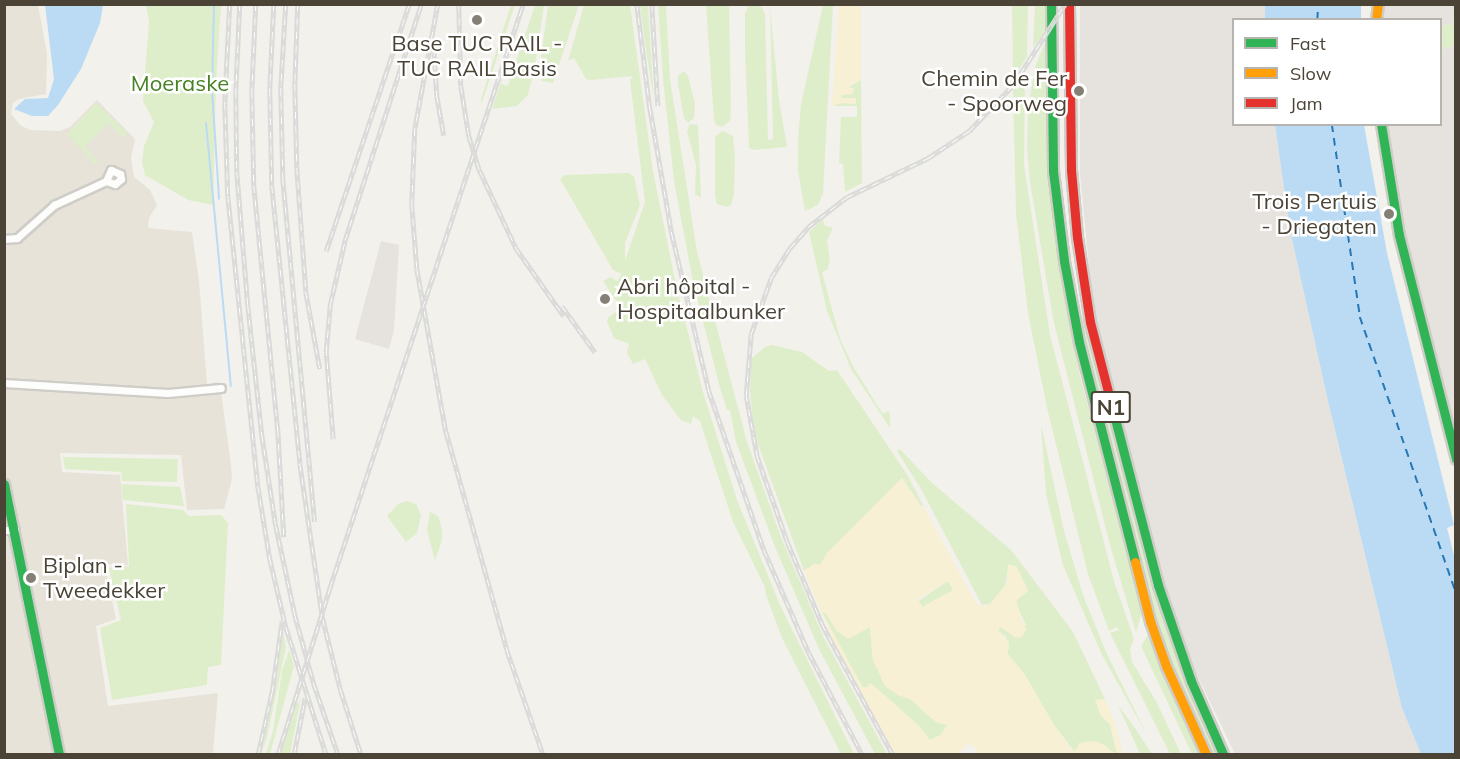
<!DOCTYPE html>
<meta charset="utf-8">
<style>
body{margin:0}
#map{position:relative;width:1460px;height:759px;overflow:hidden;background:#f2f1ec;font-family:Mulish,sans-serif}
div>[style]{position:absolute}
.residential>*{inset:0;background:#e7e3d9}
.industrial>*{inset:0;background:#e6e2dd}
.green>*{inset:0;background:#dfeeca;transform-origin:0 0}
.sand>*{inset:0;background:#f8f0d5}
.water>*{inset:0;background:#badbf3;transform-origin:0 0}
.stream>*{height:2px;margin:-1px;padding:0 1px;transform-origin:1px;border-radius:1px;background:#badbf3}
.ferry>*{height:1.5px;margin-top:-0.75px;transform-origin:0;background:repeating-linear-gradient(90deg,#2678b6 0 8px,transparent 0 14px)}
.roads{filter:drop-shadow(2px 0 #cfcdc8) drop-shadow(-2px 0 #cfcdc8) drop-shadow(0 2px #cfcdc8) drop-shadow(0 -2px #cfcdc8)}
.street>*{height:7px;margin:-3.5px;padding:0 3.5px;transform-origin:3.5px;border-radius:3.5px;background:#fdfdfc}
.fast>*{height:9px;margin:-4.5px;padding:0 4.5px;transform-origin:4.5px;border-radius:4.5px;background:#30b455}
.slow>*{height:9px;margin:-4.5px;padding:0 4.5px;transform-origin:4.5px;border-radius:4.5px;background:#ff9f0a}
.jam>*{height:9px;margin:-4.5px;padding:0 4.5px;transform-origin:4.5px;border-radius:4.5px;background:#e5322d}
.rail>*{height:4.5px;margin-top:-2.25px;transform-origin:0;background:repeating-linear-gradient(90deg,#fff 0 7px,#dadad9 0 14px);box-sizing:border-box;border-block:2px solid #dadad9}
.dots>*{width:16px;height:16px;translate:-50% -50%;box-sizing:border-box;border:3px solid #fff;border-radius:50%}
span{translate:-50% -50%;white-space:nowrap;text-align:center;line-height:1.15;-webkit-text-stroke:5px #fff;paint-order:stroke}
.shield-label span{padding:2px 4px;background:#fff;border:2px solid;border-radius:4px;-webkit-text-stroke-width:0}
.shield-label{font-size:21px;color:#4a4336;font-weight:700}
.poi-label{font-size:22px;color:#4a4336}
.right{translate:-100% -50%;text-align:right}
.left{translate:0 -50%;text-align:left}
.park-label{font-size:22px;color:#468124}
.frame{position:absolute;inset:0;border:6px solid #4a4336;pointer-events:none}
.legend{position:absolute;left:1232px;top:18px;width:210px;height:108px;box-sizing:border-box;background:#fff;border:2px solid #b7b4af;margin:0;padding:8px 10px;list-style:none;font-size:18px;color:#4a4336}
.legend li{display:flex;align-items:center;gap:12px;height:30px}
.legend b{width:30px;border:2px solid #b7b4af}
</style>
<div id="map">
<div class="residential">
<i style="clip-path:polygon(4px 5px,38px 5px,47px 54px,46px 94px,19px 99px,13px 103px,11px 114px,20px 125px,30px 130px,60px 131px,70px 127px,97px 100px,135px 139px,131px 158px,134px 177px,150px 190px,157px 205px,149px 218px,148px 228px,192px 232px,199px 281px,207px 384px,218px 382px,221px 392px,231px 465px,232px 479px,224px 509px,187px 510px,181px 455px,60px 453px,62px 472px,120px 475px,128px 565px,104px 564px,116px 619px,96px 626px,108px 706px,218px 693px,213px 754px,5px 754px)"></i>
</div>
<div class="industrial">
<i style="clip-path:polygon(1080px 5px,1265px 5px,1265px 19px,1234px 20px,1234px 124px,1275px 125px,1290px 230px,1328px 401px,1402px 708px,1421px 754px,1235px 754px,1177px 633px,1118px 422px,1092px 297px,1080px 173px)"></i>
<i style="clip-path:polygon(1377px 5px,1455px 5px,1455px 22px,1441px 27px,1440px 20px,1378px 19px)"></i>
<i style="clip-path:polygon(1455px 45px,1455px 440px,1392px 175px,1384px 125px,1440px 124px,1441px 50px)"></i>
<i style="clip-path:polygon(381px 241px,399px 245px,394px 330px,389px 349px,355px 339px)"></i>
</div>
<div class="green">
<i style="clip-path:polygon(527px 4px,501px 84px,508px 86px,535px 5px,544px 5px,535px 65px,528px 95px,517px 106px,492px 109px)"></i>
<i style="clip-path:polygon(146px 5px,221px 5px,216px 82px,213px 205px,188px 200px,145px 175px,142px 162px,144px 146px,154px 122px,143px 101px,149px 21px)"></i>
<i style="clip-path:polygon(511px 5px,515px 5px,481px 105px,481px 99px)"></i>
<i style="clip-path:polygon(548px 5px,579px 5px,553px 83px,542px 81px,539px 74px)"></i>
<i style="clip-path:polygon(584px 5px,630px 5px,653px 171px,676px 285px,703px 392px,737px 500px,780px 605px,854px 754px,841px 754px,782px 638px,766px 595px,765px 587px,733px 522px,700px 421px,693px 416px,691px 424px,681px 420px,662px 395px,645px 359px,633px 364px,627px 353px,629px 344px,614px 338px,607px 322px,608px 318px,621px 308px,603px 281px,611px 277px,617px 281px,622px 274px,613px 270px,560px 179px,565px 175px,628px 173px,634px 176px,640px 205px,625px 243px,625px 261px,645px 202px,630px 80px,633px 76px,591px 80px,586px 79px,574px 58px,568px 61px)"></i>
<i style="clip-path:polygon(640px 5px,648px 5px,654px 101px,645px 44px)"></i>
<i style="clip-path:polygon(658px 5px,666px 5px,670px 79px,697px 252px,747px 442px,781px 537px,823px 636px,887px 754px,875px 754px,819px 649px,775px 547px,736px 442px,730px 410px,727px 410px,720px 388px,693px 282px,674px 181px,663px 79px)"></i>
<i style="clip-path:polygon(706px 5px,729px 5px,731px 109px,730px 121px,722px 127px,716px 125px,714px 120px)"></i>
<i style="clip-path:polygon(749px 5px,760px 5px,765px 14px,768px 140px,773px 139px,770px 7px,779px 100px,787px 147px,754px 150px,749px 148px,745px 51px,745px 13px)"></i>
<i style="clip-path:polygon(823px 5px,833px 5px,823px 193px,818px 205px,805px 211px,798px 171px,798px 138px,801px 104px)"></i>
<i style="clip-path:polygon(1012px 5px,1028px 5px,1027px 57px,1013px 78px)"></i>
<i style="clip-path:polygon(1035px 5px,1047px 5px,1046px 22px,1045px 32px,1033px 48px)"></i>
<i style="clip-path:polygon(1455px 22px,1455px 45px,1441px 50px,1441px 27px)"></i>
<i style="clip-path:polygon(1047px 38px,1048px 156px,1061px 278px,1080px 376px,1143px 609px,1136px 632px,1111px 549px,1053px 319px,1030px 182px,1027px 148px,1028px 109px,1035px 67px)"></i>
<i style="clip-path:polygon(684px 71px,688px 76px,695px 103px,694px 118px,688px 123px,684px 118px,678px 84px,678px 76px)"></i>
<i style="clip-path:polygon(1025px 75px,1024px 165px,1050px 335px,1114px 581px,1134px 639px,1130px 649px,1132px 662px,1156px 701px,1181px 754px,1170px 754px,1110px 633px,1119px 630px,1117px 627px,1109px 631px,1088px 574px,1047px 408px,1028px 313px,1016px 214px,1013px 91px)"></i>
<i style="clip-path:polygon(861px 80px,862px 183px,845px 192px,843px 164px,839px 163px,841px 117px,857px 117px,857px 106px,833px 106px,841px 103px,841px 94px,847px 88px)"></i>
<i style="clip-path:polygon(96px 103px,127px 133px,123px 137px,109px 123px,85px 146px,98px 162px,95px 164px,67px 134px)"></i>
<i style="clip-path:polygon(690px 124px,698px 125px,701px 198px,695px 194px,696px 165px,687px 131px)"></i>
<i style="clip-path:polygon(723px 131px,733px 136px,735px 155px,734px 194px,731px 205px,727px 207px,717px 204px,715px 194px,715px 136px)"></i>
<i style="clip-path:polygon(823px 219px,824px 225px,833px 228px,827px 240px,830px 261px,827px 270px,822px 272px,840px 339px,854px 368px,877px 405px,883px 414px,888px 411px,890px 413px,890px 428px,851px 369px,827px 311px,809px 232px)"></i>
<i style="clip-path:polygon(1084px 317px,1146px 557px,1219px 754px,1209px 754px,1179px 687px,1146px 592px,1089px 373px,1079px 318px)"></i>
<i style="clip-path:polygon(772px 345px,802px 352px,829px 371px,837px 370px,908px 476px,924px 507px,920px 505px,902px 478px,828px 553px,820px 566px,814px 564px,804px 571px,754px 433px,750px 392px,751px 359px,765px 347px)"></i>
<i style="clip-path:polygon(1041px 424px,1064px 531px,1083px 595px,1106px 652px,1147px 735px,1102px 655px,1063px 565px,1046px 494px)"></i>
<i style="clip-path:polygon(900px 449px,931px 482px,1011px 550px,1073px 632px,1105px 699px,1096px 700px,1102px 717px,1110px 724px,1117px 754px,1093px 742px,1082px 743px,1074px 751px,1054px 725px,1025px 675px,1007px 653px,1009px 647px,1006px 637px,997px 630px,1001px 626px,1026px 625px,1016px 604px,1022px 580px,1017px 567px,1009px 564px,1005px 588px,990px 604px,982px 605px,921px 489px,897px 451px)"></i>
<i style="clip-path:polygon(63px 457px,178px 459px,177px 482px,122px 481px,121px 472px,65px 469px)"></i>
<i style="clip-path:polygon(121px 484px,180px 487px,184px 506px,123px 500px)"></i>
<i style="clip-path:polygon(407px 501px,416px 504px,421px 515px,417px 533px,406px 542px,387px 516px,398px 504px)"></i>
<i style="clip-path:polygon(126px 504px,183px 510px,189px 516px,221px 515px,228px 523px,221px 665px,208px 667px,207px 685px,112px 700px,100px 628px,121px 620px,109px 568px,129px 566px)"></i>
<i style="clip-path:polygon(430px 512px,438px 516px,442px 529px,442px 540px,435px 561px,427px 530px)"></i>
<i style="left:948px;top:581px;width:11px;height:36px;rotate:56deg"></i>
<i style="clip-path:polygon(825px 612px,837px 631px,870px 627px,873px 660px,898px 695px,910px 699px,936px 722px,947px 725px,941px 735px,930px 740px,918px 725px,873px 685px,863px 688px,835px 640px,822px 613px)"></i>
<i style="clip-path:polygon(283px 631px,286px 647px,267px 737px,261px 754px,277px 678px)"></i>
<i style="clip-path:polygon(1148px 635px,1151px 636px,1199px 754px,1192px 754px,1141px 646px)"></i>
<i style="clip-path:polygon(289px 650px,294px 666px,270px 754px,266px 754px,273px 731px,282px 671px)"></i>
<i style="clip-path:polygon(302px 693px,290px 754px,281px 754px,296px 703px,299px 703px)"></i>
<i style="clip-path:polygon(1118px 705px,1133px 725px,1152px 754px,1140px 754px)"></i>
</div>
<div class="sand">
<i style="clip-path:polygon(839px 5px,861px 5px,861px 80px,847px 87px,854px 88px,853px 94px,841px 95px,842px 98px,856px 98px,856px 104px,841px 103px,832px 106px)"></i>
<i style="clip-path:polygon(evenodd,902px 478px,920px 505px,924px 507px,977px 605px,980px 603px,984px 607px,990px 604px,1007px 583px,1008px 565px,1017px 567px,1028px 591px,1016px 601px,1026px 630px,1022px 637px,1016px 638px,1001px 627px,998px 630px,1009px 642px,1007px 653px,1025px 675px,1054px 725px,1072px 750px,1077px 749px,1079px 743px,1095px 741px,1106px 746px,1113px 754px,979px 754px,974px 746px,968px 744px,957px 754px,895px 754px,839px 655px,804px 571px,814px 564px,820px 565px,827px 553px,902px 478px,948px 581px,953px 590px,922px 607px,918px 599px,948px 581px,902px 478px,822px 612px,825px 612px,837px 631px,848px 639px,870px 627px,873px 660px,885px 686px,898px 695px,910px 699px,936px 722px,947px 725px,941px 735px,930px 740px,918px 725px,873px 685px,869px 683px,868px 688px,863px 688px,822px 612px)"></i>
<i style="clip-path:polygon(1105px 699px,1114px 720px,1123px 754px,1117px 754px,1110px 724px,1100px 714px,1095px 700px)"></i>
</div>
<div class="water">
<i style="clip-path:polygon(45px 5px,103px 5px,100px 23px,81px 69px,58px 105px,48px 116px,32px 116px,14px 109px,25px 99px,48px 98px,54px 79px)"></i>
<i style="left:1265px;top:5px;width:96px;height:14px"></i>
<i style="clip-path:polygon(1275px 125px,1364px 125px,1387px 253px,1454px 525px,1447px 528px,1456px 563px,1455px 754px,1421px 754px,1402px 708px,1328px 401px,1290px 230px)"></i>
</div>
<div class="stream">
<i style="left:214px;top:4px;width:86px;rotate:91.3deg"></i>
<i style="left:212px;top:90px;width:109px;rotate:86.3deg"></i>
<i style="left:206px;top:123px;width:264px;rotate:84.6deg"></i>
</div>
<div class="ferry">
<i style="left:1317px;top:20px;width:16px;rotate:-86deg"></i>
<i style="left:1332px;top:124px;width:195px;rotate:81.7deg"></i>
<i style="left:1360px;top:317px;width:291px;rotate:70.8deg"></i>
</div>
<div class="roads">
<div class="street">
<i style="left:4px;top:239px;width:13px;rotate:-4deg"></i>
<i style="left:17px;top:238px;width:50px;rotate:-41.7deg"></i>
<i style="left:54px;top:205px;width:57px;rotate:-24.8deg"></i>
<i style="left:106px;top:181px;width:12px;rotate:-66deg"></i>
<i style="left:111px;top:170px;width:10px;rotate:24deg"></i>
<i style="left:120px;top:174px;width:5px;rotate:79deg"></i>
<i style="left:121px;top:179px;width:8px;rotate:140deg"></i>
<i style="left:115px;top:184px;width:9px;rotate:-162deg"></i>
<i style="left:4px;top:383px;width:164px;rotate:3.5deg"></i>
<i style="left:168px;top:393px;width:53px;rotate:-5.4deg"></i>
<i style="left:4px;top:530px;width:11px"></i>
</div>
<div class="fast">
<i style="left:1051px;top:4px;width:167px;rotate:89.3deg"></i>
<i style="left:1053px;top:171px;width:91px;rotate:83deg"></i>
<i style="left:1064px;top:261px;width:82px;rotate:79.5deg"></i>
<i style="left:1079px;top:342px;width:227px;rotate:75.7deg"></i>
<i style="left:1381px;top:124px;width:112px;rotate:80.8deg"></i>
<i style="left:1399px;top:235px;width:231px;rotate:75.7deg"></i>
<i style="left:1112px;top:407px;width:184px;rotate:75.5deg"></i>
<i style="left:1158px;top:585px;width:102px;rotate:71deg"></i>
<i style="left:1191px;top:681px;width:80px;rotate:66.3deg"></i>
<i style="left:4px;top:484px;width:276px;rotate:78.5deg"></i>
</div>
<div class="slow">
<i style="left:1376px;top:20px;width:16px;rotate:-83deg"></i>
<i style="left:1135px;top:562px;width:61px;rotate:75.7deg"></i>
<i style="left:1150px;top:621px;width:48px;rotate:70.4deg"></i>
<i style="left:1166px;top:666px;width:97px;rotate:65.6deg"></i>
</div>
<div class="jam">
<i style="left:1069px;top:4px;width:166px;rotate:89.3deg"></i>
<i style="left:1071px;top:170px;width:67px;rotate:84.9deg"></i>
<i style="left:1077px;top:237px;width:86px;rotate:81.3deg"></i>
<i style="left:1090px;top:322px;width:88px;rotate:75.5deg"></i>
</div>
</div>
<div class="rail">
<i style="left:230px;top:4px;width:99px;rotate:92.9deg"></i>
<i style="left:225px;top:103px;width:93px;rotate:88.2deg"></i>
<i style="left:228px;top:196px;width:292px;rotate:84.1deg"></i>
<i style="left:258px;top:486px;width:74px;rotate:80.7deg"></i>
<i style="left:270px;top:559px;width:70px;rotate:76.8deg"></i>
<i style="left:286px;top:627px;width:133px;rotate:72.5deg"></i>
<i style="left:240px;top:4px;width:87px;rotate:92.6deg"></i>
<i style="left:236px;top:91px;width:81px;rotate:89.3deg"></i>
<i style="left:237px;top:172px;width:134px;rotate:85.3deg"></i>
<i style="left:248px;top:306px;width:130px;rotate:83.8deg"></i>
<i style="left:262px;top:435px;width:92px;rotate:81.3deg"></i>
<i style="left:276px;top:526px;width:91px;rotate:77.9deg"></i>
<i style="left:295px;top:615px;width:72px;rotate:74.6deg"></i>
<i style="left:314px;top:684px;width:74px;rotate:71.1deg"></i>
<i style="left:256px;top:4px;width:87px;rotate:92.6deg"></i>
<i style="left:252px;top:91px;width:95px;rotate:88.8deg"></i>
<i style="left:254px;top:186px;width:245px;rotate:84.4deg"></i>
<i style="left:278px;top:430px;width:107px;rotate:86.8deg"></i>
<i style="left:274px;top:4px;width:86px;rotate:92.7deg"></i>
<i style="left:270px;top:90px;width:96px;rotate:88.8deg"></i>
<i style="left:272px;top:186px;width:279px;rotate:84.2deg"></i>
<i style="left:300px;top:464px;width:157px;rotate:81.6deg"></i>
<i style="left:323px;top:619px;width:74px;rotate:76deg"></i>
<i style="left:341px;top:691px;width:66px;rotate:72.4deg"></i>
<i style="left:286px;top:4px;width:85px;rotate:93.4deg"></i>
<i style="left:281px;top:89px;width:90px;rotate:88.7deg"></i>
<i style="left:283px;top:179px;width:344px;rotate:84.7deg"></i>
<i style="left:298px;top:4px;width:80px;rotate:92.1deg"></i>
<i style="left:295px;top:84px;width:84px;rotate:88.6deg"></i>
<i style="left:297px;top:168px;width:124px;rotate:85.8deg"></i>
<i style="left:306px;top:292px;width:78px;rotate:79.7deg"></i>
<i style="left:438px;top:4px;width:127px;rotate:100.4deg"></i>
<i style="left:415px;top:129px;width:76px;rotate:92.3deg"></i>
<i style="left:412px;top:205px;width:64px;rotate:85.5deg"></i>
<i style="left:417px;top:269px;width:165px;rotate:79.9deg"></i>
<i style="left:446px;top:431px;width:227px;rotate:74.4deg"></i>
<i style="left:507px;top:650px;width:110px;rotate:70.9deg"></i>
<i style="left:459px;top:4px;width:82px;rotate:88.6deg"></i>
<i style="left:461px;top:86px;width:51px;rotate:80.9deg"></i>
<i style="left:469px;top:136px;width:37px;rotate:73deg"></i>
<i style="left:480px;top:171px;width:85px;rotate:64.9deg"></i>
<i style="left:516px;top:248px;width:83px;rotate:54.8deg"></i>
<i style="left:637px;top:4px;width:105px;rotate:82.9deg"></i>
<i style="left:650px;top:108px;width:128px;rotate:80.1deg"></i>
<i style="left:672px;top:234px;width:161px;rotate:76.7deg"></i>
<i style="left:709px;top:391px;width:168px;rotate:70.9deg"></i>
<i style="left:764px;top:550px;width:112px;rotate:66.4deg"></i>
<i style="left:809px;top:653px;width:114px;rotate:62.3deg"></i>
<i style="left:652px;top:4px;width:102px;rotate:86.6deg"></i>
<i style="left:434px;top:49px;width:47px;rotate:86.3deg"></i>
<i style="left:437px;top:96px;width:40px;rotate:80deg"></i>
<i style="left:326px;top:251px;width:261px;rotate:-71.4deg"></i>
<i style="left:562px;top:306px;width:57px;rotate:54.3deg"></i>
<i style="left:333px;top:439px;width:87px;rotate:-94.6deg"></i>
<i style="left:326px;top:352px;width:47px;rotate:-85.1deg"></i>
<i style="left:330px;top:305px;width:67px;rotate:-77deg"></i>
<i style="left:345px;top:240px;width:248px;rotate:-72.1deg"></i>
<i style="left:258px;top:754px;width:64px;rotate:-77.3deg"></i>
<i style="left:272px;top:692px;width:72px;rotate:-82deg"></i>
<i style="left:278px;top:754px;width:175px;rotate:-72.7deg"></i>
<i style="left:330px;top:587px;width:614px;rotate:-71.68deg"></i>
<i style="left:294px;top:754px;width:57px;rotate:-78.9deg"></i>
<i style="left:892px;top:754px;width:145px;rotate:-118.5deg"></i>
<i style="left:823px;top:627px;width:92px;rotate:-113deg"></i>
<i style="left:787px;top:542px;width:90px;rotate:-109.4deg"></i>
<i style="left:757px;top:457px;width:62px;rotate:-100.2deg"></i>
<i style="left:746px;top:396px;width:62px;rotate:-85.4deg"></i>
<i style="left:751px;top:334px;width:59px;rotate:-70.3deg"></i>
<i style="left:771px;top:278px;width:36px;rotate:-58deg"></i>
<i style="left:790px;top:248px;width:28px;rotate:-49deg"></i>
<i style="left:808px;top:227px;width:49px;rotate:-37.6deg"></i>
<i style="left:847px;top:197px;width:90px;rotate:-25.7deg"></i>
<i style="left:928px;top:158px;width:49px;rotate:-33.4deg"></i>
<i style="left:969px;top:131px;width:64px;rotate:-46.3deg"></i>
<i style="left:1013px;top:85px;width:96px;rotate:-57.3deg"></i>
</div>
<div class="dots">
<i style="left:477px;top:20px;background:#858076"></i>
<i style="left:1079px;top:91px;background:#858076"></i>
<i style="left:1389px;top:214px;background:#858076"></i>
<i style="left:605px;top:299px;background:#858076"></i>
<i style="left:31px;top:578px;background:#858076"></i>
</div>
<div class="shield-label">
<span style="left:1111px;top:407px">N1</span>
</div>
<div class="poi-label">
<span style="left:477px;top:56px">Base TUC RAIL -<br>TUC RAIL Basis</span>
<span class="right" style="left:1067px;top:91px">Chemin de Fer<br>- Spoorweg</span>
<span class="right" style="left:1377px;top:214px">Trois Pertuis<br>- Driegaten</span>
<span class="left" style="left:617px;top:299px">Abri hôpital -<br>Hospitaalbunker</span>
<span class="left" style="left:43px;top:578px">Biplan -<br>Tweedekker</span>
</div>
<div class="park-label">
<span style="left:180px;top:84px">Moeraske</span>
</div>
<div class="frame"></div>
<ul class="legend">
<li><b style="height:8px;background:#30b455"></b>Fast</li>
<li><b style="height:8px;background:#ff9f0a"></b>Slow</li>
<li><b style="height:8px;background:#e5322d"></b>Jam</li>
</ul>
</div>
